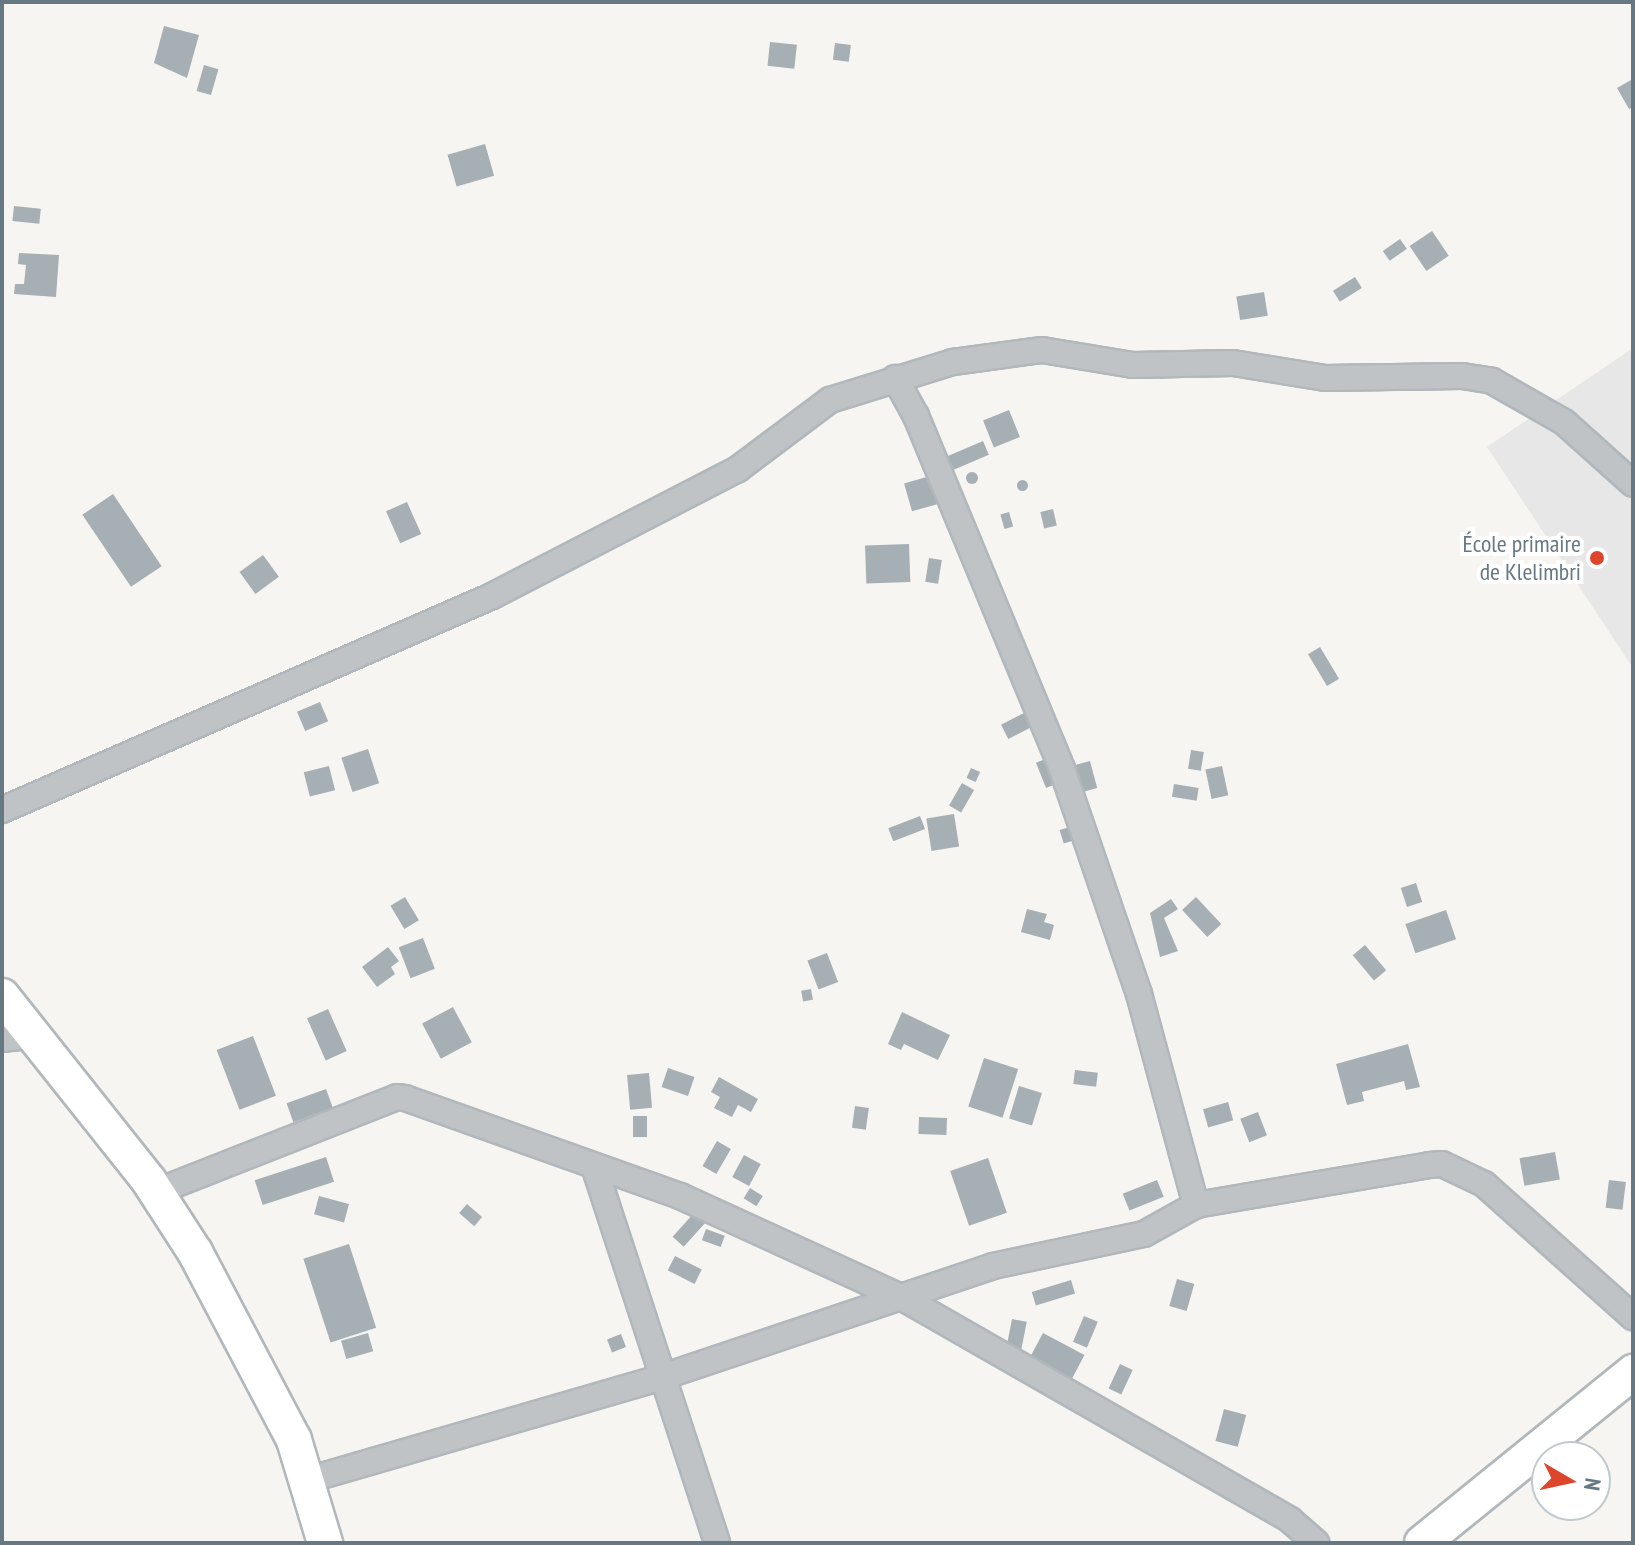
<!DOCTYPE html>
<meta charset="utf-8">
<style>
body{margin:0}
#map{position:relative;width:1635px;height:1545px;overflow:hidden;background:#f6f5f2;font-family:"PT Sans Narrow",sans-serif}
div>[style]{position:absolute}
.built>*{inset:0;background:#e6e7e6}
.building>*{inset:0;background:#a6afb3;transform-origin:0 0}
.round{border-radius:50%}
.roads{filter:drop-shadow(2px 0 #b1b7bb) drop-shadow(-2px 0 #b1b7bb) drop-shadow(0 2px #b1b7bb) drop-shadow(0 -2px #b1b7bb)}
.street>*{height:24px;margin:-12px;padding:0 12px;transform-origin:12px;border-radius:12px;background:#bfc3c6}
.secondary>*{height:34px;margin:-17px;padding:0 17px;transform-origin:17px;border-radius:17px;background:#fff}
.dots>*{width:22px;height:22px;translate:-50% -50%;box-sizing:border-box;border:4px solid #fff;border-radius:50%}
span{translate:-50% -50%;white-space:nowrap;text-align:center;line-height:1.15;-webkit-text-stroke:8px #fff;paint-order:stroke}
.poi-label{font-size:24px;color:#667882}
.right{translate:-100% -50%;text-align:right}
.frame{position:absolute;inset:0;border:4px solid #667882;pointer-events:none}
.north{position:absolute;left:1531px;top:1441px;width:80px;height:80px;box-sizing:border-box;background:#fff;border:2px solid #c2c9cd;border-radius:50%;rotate:99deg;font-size:22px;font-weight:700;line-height:32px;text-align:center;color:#667882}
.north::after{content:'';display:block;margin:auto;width:28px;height:36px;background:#dc462c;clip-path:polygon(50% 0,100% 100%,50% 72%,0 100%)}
</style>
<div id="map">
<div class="built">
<i style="clip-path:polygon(1633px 348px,1633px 668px,1487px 447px)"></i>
</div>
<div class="building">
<i style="clip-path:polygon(164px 26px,199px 35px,187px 78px,154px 63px)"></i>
<i style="left:770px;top:42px;width:27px;height:24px;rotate:6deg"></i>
<i style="left:835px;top:43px;width:16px;height:17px;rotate:7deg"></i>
<i style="left:204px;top:65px;width:15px;height:27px;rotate:16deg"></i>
<i style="clip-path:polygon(1631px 80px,1633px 107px,1629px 109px,1617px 88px)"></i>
<i style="left:485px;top:144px;width:33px;height:39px;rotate:74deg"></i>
<i style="left:14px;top:206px;width:27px;height:15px;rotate:6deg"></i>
<i style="left:1432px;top:231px;width:30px;height:27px;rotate:56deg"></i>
<i style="left:1400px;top:239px;width:12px;height:21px;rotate:55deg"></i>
<i style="clip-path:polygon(19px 253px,59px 255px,56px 297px,14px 294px,15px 284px,24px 284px,26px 265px,18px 264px)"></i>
<i style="left:1355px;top:277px;width:13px;height:26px;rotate:58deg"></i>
<i style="left:1264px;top:292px;width:24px;height:28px;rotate:81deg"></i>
<i style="left:1009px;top:410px;width:29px;height:28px;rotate:68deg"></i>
<i style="left:983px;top:441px;width:15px;height:40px;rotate:67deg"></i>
<i class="round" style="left:966px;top:472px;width:12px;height:12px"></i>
<i style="left:930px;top:476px;width:29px;height:27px;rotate:74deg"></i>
<i class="round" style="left:1016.5px;top:479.5px;width:11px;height:11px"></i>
<i style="left:113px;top:494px;width:87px;height:37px;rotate:56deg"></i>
<i style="left:407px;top:502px;width:35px;height:23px;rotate:66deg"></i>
<i style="left:1053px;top:509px;width:17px;height:13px;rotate:77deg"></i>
<i style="left:1009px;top:512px;width:15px;height:9px;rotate:74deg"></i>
<i style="left:909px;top:544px;width:38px;height:44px;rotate:88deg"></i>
<i style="left:263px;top:555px;width:27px;height:29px;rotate:54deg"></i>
<i style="left:929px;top:558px;width:13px;height:24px;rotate:9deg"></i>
<i style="left:1320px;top:647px;width:37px;height:14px;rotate:59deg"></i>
<i style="left:320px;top:702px;width:21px;height:25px;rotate:67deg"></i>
<i style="left:1026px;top:712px;width:16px;height:28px;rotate:63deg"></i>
<i style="left:368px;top:749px;width:36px;height:28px;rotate:72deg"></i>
<i style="left:1191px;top:750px;width:13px;height:19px;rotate:9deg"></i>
<i style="left:1048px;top:758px;width:27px;height:13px;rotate:68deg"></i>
<i style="left:1090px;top:761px;width:28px;height:16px;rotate:75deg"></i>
<i style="left:329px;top:766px;width:25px;height:26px;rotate:76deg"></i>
<i style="left:1222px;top:766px;width:30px;height:17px;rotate:78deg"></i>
<i style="left:971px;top:768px;width:10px;height:11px;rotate:24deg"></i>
<i style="left:962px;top:783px;width:14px;height:26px;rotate:30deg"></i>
<i style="left:1174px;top:784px;width:25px;height:13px;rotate:9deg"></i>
<i style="left:954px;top:814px;width:33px;height:28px;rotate:81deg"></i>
<i style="left:920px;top:816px;width:14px;height:34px;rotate:69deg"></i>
<i style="left:1073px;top:826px;width:14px;height:14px;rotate:73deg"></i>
<i style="left:1416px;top:883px;width:20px;height:16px;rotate:72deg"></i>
<i style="left:405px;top:897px;width:27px;height:17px;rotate:59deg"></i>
<i style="left:1196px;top:897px;width:37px;height:19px;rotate:47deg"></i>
<i style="clip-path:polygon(1171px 899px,1178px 909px,1164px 918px,1178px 951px,1160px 957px,1150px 913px)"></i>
<i style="clip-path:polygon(1027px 909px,1047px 914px,1044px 922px,1054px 925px,1050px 940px,1021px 932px)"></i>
<i style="left:1446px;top:910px;width:31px;height:43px;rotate:71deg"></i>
<i style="left:423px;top:938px;width:33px;height:26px;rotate:69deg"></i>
<i style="left:1365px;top:945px;width:33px;height:16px;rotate:50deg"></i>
<i style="clip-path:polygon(388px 947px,399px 961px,391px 967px,395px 974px,377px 987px,362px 967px)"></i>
<i style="left:827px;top:953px;width:31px;height:21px;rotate:69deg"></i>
<i style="left:811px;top:989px;width:11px;height:10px;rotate:80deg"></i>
<i style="left:453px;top:1007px;width:40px;height:35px;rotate:62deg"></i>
<i style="left:328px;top:1009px;width:46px;height:23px;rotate:66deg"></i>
<i style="clip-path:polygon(902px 1012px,950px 1035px,938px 1060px,904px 1044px,901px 1050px,888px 1044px)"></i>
<i style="left:253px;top:1036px;width:64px;height:39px;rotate:69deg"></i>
<i style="clip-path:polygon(1408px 1044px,1420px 1087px,1406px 1090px,1404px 1081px,1362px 1092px,1364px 1101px,1347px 1105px,1336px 1064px)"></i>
<i style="left:984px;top:1058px;width:36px;height:51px;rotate:18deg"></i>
<i style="left:668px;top:1068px;width:28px;height:20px;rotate:19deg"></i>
<i style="left:1075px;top:1070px;width:23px;height:14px;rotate:7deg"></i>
<i style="left:649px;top:1073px;width:35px;height:22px;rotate:85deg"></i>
<i style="clip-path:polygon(719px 1077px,758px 1099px,751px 1112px,738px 1105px,732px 1117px,714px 1108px,720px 1097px,711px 1092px)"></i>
<i style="left:1019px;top:1086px;width:24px;height:34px;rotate:17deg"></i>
<i style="left:326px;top:1089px;width:20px;height:42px;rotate:70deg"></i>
<i style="left:1228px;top:1102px;width:19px;height:26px;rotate:74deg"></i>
<i style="left:855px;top:1106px;width:14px;height:22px;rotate:8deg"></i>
<i style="left:1258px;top:1112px;width:25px;height:19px;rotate:69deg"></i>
<i style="left:633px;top:1116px;width:14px;height:21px"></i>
<i style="left:919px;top:1117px;width:28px;height:17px;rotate:2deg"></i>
<i style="left:717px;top:1141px;width:16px;height:29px;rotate:30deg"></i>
<i style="left:1555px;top:1152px;width:28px;height:36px;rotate:80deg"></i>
<i style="left:744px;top:1155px;width:19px;height:25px;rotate:28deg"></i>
<i style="left:326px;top:1157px;width:26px;height:75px;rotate:72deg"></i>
<i style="left:988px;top:1158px;width:58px;height:40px;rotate:71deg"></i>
<i style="left:1157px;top:1180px;width:18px;height:37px;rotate:68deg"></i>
<i style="left:1609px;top:1180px;width:17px;height:28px;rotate:7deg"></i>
<i style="left:750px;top:1188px;width:15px;height:12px;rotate:32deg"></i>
<i style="left:319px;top:1196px;width:31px;height:19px;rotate:15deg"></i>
<i style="left:467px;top:1204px;width:20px;height:12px;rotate:41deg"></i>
<i style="left:694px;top:1213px;width:15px;height:32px;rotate:42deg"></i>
<i style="left:706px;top:1229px;width:20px;height:12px;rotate:20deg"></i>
<i style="left:349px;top:1244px;width:88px;height:48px;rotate:72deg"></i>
<i style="left:675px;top:1256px;width:30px;height:16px;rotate:27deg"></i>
<i style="left:1177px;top:1279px;width:18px;height:28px;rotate:16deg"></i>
<i style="left:1071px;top:1280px;width:14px;height:41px;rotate:73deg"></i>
<i style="left:1084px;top:1316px;width:15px;height:28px;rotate:23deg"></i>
<i style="left:1012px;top:1319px;width:15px;height:29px;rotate:11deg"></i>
<i style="left:368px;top:1333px;width:19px;height:28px;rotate:74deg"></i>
<i style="left:1043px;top:1333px;width:47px;height:27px;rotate:28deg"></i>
<i style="left:621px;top:1334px;width:14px;height:15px;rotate:69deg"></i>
<i style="left:1120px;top:1364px;width:14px;height:27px;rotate:25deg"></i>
<i style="left:1224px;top:1409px;width:23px;height:33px;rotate:15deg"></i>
</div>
<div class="roads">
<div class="street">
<i style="left:895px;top:378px;width:43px;rotate:61.1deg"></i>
<i style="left:916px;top:416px;width:382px;rotate:67.5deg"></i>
<i style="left:1062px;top:769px;width:238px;rotate:71.1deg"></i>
<i style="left:1139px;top:994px;width:219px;rotate:74.9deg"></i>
<i style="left:2px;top:810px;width:535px;rotate:-23.59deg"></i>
<i style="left:492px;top:596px;width:277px;rotate:-27.3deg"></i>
<i style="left:738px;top:469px;width:115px;rotate:-36.9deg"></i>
<i style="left:830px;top:400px;width:129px;rotate:-17.2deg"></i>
<i style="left:953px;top:362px;width:90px;rotate:-7.7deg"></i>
<i style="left:1042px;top:350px;width:92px;rotate:9.4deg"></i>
<i style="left:1133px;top:365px;width:100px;rotate:-1.1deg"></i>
<i style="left:1233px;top:363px;width:93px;rotate:9.3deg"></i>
<i style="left:1325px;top:378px;width:137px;rotate:-0.8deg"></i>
<i style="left:1462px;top:376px;width:30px;rotate:9deg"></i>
<i style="left:1492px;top:381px;width:83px;rotate:29.7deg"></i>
<i style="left:1564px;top:422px;width:93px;rotate:41.9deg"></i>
<i style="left:2px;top:1039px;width:28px;rotate:-6deg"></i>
<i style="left:595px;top:1169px;width:393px;rotate:71.9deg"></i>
<i style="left:156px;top:1192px;width:259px;rotate:-21.5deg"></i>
<i style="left:397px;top:1097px;width:8px;rotate:7deg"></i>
<i style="left:405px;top:1098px;width:292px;rotate:19.6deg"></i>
<i style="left:680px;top:1196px;width:245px;rotate:24.6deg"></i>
<i style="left:903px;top:1298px;width:446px;rotate:29.8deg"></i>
<i style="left:1290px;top:1520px;width:35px;rotate:41deg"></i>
<i style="left:308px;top:1480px;width:369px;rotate:-16.2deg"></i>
<i style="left:662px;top:1377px;width:349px;rotate:-18.5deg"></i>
<i style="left:993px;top:1266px;width:154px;rotate:-12deg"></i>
<i style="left:1144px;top:1234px;width:60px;rotate:-29.1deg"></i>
<i style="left:1196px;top:1205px;width:236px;rotate:-9.7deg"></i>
<i style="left:1429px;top:1165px;width:13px;rotate:-4deg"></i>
<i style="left:1442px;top:1164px;width:47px;rotate:25.5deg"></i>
<i style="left:1484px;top:1184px;width:200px;rotate:41.8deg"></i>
</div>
<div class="secondary">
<i style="left:2px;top:996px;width:236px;rotate:51.5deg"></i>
<i style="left:149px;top:1181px;width:85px;rotate:57.1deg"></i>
<i style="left:195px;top:1252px;width:212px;rotate:62.2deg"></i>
<i style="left:294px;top:1440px;width:108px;rotate:73.2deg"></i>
<i style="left:1422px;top:1543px;width:272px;rotate:-39deg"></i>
</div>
</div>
<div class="dots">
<i style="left:1597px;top:558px;background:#dc462c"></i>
</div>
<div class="poi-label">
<span class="right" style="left:1581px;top:558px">École primaire<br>de Klelimbri</span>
</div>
<div class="frame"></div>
<div class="north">N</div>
</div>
